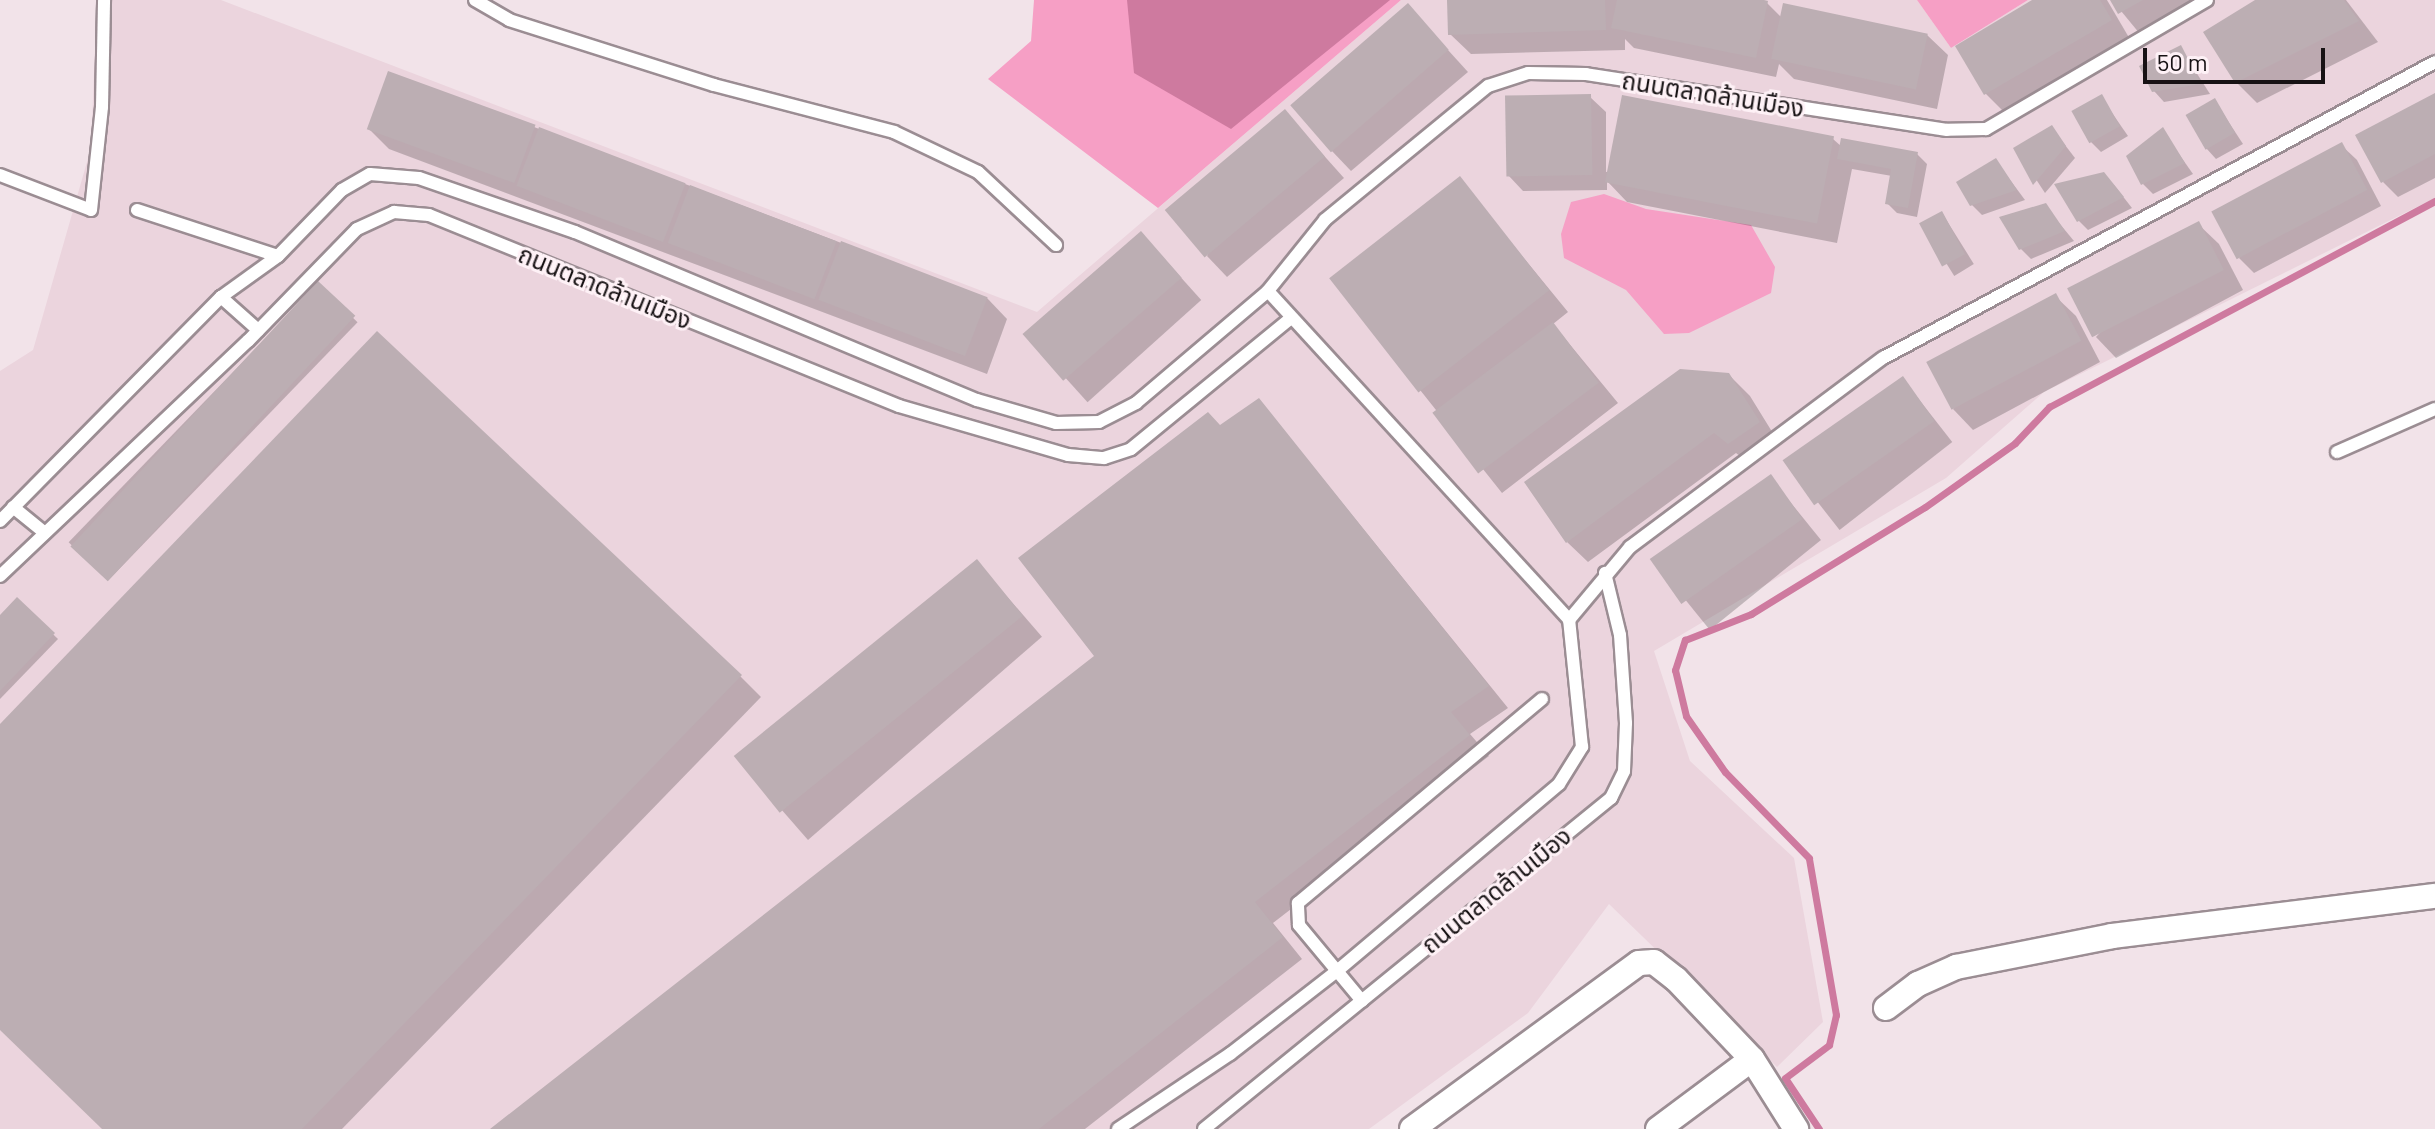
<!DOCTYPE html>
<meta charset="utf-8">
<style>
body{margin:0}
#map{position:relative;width:2435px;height:1129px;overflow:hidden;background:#f2e3e9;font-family:Barlow,"Noto Sans Thai",sans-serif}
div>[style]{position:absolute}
.built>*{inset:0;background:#ebd4dd}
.green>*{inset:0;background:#f69fc5}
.water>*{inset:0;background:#ce7a9f}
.shadow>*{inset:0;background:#0003;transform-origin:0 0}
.stream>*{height:7px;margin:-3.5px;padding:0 3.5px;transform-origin:3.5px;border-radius:3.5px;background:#ce7a9f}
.building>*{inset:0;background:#bcaeb3;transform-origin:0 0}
.roads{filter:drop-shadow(2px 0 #9b8d93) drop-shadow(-2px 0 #9b8d93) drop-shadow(0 2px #9b8d93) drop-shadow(0 -2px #9b8d93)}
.lane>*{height:12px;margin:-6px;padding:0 6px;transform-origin:6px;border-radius:6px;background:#fff}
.street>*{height:24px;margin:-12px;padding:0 12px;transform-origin:12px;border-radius:12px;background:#fff}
span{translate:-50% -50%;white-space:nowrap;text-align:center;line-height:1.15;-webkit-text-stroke:6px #fef1f6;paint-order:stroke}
.street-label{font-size:24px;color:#171214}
.scale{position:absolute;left:2143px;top:48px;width:182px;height:36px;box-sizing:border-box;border:4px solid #171214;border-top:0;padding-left:10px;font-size:24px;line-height:28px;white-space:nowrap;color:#171214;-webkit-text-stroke:6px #fef1f6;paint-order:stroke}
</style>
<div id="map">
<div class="built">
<i style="clip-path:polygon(97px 0,221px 0,1037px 312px,1401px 0,1917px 0,1951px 48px,2028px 0,2435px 0,2435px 198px,2044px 392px,1946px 478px,1654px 651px,1690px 761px,1794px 858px,1823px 1022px,1777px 1067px,1609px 904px,1528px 1013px,1369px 1129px,0 1129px,0 371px,33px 350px,91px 148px)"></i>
</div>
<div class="green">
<i style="clip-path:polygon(1034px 0,1401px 0,1158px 208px,988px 79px,1031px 41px)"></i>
<i style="clip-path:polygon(1917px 0,2028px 0,1951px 48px)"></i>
<i style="clip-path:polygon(1604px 194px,1646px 209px,1751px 225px,1775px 267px,1771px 293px,1689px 333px,1664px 334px,1626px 290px,1564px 258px,1561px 234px,1571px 202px)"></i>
</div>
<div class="water">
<i style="clip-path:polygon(1127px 0,1390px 0,1231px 129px,1134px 73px)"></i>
</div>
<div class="shadow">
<i style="clip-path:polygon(1449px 0,1754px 0,1767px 3px,1782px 18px,1927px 35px,1948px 55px,1937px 109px,1794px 79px,1779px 64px,1776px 77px,1634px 48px,1625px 39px,1625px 50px,1471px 54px,1450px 34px)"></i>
<i style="clip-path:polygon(2036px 0,2107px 0,2131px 41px,2007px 115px,1986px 94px,1958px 46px)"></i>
<i style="clip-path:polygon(2112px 0,2197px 0,2140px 34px)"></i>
<i style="clip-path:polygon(2260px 0,2346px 0,2378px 42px,2257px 103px,2236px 82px)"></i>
<i style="clip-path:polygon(1408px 6px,1468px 72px,1351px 171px,1331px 150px)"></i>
<i style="clip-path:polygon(2180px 47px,2210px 94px,2164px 102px,2154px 91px)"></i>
<i style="clip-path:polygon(2435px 95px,2435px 178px,2398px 197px,2383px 182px)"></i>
<i style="clip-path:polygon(1590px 97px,1606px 112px,1606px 172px,1833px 139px,1842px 147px,1917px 154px,1927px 164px,1917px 217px,1897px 213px,1887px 203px,1892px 176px,1852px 169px,1837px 243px,1627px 202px,1607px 181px,1607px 190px,1523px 191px,1508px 175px)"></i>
<i style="clip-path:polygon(2101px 97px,2128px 136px,2101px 152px,2091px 142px)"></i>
<i style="clip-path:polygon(2215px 101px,2243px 144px,2216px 159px,2206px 148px)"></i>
<i style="clip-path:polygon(1285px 112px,1344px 178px,1227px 277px,1207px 256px)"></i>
<i style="clip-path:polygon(534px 127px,987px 298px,1007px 319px,987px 374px,389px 149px,368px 128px)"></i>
<i style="clip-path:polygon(2052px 128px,2075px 158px,2045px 193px,2016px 149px)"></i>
<i style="clip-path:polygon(2162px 130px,2193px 174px,2153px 194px,2143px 184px)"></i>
<i style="clip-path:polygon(2341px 145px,2357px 160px,2381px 206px,2254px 273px,2239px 258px)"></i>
<i style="clip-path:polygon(1996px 161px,2025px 200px,1982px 215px,1972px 205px)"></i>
<i style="clip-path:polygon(1459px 179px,1568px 312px,1553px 324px,1618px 403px,1502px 493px,1331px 278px)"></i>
<i style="clip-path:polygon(2114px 185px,2132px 208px,2088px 230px,2078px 220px)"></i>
<i style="clip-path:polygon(2045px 206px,2074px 241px,2031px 259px,2021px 249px)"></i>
<i style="left:1942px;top:213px;width:60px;height:23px;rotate:58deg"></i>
<i style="clip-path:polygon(2198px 224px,2219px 244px,2243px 290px,2116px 358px,2096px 337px)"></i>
<i style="left:1141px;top:233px;width:90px;height:153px;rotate:48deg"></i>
<i style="left:318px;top:284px;width:55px;height:359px;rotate:44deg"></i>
<i style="clip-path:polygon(2055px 296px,2076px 316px,2100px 362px,1973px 430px,1953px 409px)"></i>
<i style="clip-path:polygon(1729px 375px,1750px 396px,1779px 443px,1749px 463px,1736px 453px,1588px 562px,1567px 542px)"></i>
<i style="left:1903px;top:379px;width:80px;height:143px;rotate:52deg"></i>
<i style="clip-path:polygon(1259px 400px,1508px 708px,1470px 734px,1489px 756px,1273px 923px,1302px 959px,1085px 1129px,493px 1129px,1096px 656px,1221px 427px)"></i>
<i style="left:1770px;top:477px;width:81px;height:143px;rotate:51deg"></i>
<i style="left:977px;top:562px;width:99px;height:310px;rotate:49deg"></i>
<i style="clip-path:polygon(17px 600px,58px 639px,0 699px,0 618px)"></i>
<i style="clip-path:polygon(740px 676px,761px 697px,342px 1129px,104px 1129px,0 1028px,0 727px)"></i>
</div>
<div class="stream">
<i style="left:1819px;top:1129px;width:61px;rotate:-123.7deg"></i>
<i style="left:1785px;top:1078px;width:55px;rotate:-36.9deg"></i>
<i style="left:1829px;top:1045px;width:31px;rotate:-77deg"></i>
<i style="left:1836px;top:1015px;width:159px;rotate:-99.8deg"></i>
<i style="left:1809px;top:858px;width:120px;rotate:-134.3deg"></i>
<i style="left:1725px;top:772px;width:68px;rotate:-124.9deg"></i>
<i style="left:1686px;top:716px;width:47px;rotate:-103.4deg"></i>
<i style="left:1675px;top:670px;width:32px;rotate:-72deg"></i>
<i style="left:1685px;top:640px;width:71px;rotate:-21.5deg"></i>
<i style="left:1751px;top:614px;width:204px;rotate:-31.6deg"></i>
<i style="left:1925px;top:507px;width:110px;rotate:-35.4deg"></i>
<i style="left:2015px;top:443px;width:50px;rotate:-46.6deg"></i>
<i style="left:2049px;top:407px;width:438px;rotate:-28.1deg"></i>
</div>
<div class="building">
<i style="clip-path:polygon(1447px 0,1605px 0,1606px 30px,1448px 35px)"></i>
<i style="clip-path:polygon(1617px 0,1764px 0,1768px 1px,1756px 58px,1611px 28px)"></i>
<i style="clip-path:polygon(2032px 0,2100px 0,2112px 20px,1984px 95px,1955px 46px)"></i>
<i style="clip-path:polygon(2110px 0,2143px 0,2118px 14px)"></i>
<i style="clip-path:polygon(2255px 0,2344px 0,2359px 21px,2235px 83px,2203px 32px)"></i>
<i style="left:1408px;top:3px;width:62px;height:156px;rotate:49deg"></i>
<i style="left:1783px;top:3px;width:148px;height:57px;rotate:12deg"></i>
<i style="clip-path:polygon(2181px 45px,2201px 84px,2152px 92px,2139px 66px)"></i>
<i style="left:388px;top:71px;width:157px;height:62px;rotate:20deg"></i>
<i style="clip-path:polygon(2435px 93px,2435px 154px,2381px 183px,2355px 135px)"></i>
<i style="left:1591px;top:94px;width:81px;height:86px;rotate:89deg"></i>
<i style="left:2102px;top:94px;width:37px;height:35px;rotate:61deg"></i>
<i style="left:1622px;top:95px;width:216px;height:89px;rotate:11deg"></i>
<i style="left:2215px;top:98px;width:40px;height:34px;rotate:60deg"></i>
<i style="left:1285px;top:109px;width:62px;height:157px;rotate:50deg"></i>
<i style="clip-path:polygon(2052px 125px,2066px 146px,2033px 185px,2013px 148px)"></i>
<i style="left:539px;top:127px;width:157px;height:63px;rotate:21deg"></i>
<i style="clip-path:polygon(2163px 127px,2185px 163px,2141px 185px,2126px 156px)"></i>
<i style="clip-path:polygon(1841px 138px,1918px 152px,1908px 208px,1885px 204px,1891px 169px,1837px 159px)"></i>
<i style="left:2342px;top:142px;width:54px;height:148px;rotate:62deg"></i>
<i style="clip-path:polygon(1996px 158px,2017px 190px,1970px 206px,1956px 182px)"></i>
<i style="clip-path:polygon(2104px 172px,2124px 197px,2077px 222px,2054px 184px)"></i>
<i style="left:1460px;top:176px;width:145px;height:166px;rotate:52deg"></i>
<i style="left:690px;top:185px;width:157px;height:62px;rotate:21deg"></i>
<i style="clip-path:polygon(2046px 203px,2065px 231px,2019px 250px,1999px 217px)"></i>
<i style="left:1942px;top:211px;width:49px;height:26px;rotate:62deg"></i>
<i style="left:2199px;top:221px;width:55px;height:148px;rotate:63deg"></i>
<i style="left:1141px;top:231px;width:62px;height:157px;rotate:49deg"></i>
<i style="left:841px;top:241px;width:157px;height:63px;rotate:21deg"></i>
<i style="left:318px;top:281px;width:51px;height:363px;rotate:43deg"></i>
<i style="left:2056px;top:293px;width:54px;height:147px;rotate:62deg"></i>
<i style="left:1553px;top:322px;width:76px;height:151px;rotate:53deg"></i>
<i style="clip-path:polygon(377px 331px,742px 675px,302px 1129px,102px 1129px,0 1030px,0 724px)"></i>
<i style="clip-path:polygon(1680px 369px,1729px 373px,1760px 422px,1728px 444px,1714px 433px,1566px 543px,1524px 482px)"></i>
<i style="left:1903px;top:376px;width:55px;height:147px;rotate:55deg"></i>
<i style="clip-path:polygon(1259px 398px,1489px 686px,1451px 712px,1470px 735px,1255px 902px,1283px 937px,1039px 1129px,490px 1129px,1094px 656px,1018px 558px,1208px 412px,1220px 425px)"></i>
<i style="left:1771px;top:474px;width:55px;height:148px;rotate:55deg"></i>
<i style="left:977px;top:559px;width:73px;height:313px;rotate:51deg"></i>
<i style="clip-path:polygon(17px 597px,55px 633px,0 691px,0 615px)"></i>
</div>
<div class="roads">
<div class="lane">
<i style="left:475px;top:0;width:39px;rotate:30deg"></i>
<i style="left:509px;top:20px;width:215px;rotate:17.6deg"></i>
<i style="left:714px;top:85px;width:186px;rotate:14.6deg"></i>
<i style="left:894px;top:132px;width:93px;rotate:25.5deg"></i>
<i style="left:978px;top:172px;width:107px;rotate:43.1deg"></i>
<i style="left:2207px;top:0;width:256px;rotate:149.7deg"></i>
<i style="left:1986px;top:129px;width:39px;rotate:179deg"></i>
<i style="left:1947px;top:130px;width:365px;rotate:-171.2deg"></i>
<i style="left:1586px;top:74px;width:58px;rotate:-179deg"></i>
<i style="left:1528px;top:73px;width:42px;rotate:162deg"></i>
<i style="left:1488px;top:86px;width:211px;rotate:140.6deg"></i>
<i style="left:1325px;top:220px;width:91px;rotate:128.8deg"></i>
<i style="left:1268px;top:291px;width:446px;rotate:47.5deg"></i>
<i style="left:1569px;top:620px;width:95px;rotate:-50.1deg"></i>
<i style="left:1630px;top:547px;width:316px;rotate:-36.8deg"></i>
<i style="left:1883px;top:358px;width:626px;rotate:-28.2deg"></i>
<i style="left:0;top:175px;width:97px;rotate:21deg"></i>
<i style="left:91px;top:210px;width:104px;rotate:-83.9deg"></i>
<i style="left:102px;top:107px;width:107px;rotate:-88.9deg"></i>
<i style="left:137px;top:210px;width:148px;rotate:18.1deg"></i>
<i style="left:221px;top:297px;width:50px;rotate:41.7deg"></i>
<i style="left:2337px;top:452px;width:107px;rotate:-23.7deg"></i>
<i style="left:13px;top:507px;width:41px;rotate:39.1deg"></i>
<i style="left:0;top:521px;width:315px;rotate:-45.4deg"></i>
<i style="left:221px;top:297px;width:70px;rotate:-35.7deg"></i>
<i style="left:278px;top:256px;width:92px;rotate:-45.9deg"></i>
<i style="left:342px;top:190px;width:32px;rotate:-30deg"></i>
<i style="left:370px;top:174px;width:49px;rotate:4.7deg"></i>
<i style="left:419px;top:178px;width:165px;rotate:19.1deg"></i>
<i style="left:575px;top:232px;width:436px;rotate:22.7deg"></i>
<i style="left:977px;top:400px;width:82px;rotate:16.2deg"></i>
<i style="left:1056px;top:423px;width:43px;rotate:-1.3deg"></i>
<i style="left:1099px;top:422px;width:42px;rotate:-27.2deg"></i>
<i style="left:1136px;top:403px;width:173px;rotate:-40.3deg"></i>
<i style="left:0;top:576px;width:342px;rotate:-43.5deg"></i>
<i style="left:248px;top:341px;width:156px;rotate:-45.8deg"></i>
<i style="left:357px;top:229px;width:41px;rotate:-24.7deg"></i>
<i style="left:394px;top:212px;width:35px;rotate:5deg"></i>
<i style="left:429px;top:215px;width:507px;rotate:22.12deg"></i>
<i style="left:899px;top:406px;width:176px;rotate:16.2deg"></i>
<i style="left:1068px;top:455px;width:36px;rotate:5deg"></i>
<i style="left:1104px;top:458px;width:28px;rotate:-18deg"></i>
<i style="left:1131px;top:449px;width:205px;rotate:-39.3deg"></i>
<i style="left:1362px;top:1001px;width:99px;rotate:-129.7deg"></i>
<i style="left:1299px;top:925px;width:22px;rotate:-93deg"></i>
<i style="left:1298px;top:903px;width:318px;rotate:-39.9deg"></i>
<i style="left:1118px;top:1129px;width:135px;rotate:-33.8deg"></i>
<i style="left:1230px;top:1054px;width:135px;rotate:-37.8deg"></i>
<i style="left:1337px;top:971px;width:290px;rotate:-40.1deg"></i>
<i style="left:1559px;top:784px;width:44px;rotate:-58.1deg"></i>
<i style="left:1582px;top:747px;width:128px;rotate:-95.8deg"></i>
<i style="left:1204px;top:1129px;width:525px;rotate:-39.12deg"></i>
<i style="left:1611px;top:798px;width:30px;rotate:-64deg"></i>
<i style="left:1624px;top:771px;width:48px;rotate:-87.6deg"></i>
<i style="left:1626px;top:723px;width:88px;rotate:-93.9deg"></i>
<i style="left:1620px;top:635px;width:64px;rotate:-103.6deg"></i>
</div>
<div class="street">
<i style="left:1886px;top:1008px;width:40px;rotate:-37deg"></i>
<i style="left:1918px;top:984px;width:42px;rotate:-24.1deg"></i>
<i style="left:1956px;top:967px;width:159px;rotate:-11.2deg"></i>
<i style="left:2112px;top:936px;width:325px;rotate:-7.1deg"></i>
<i style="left:1412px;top:1129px;width:281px;rotate:-36.2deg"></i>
<i style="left:1639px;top:963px;width:15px;rotate:-4deg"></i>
<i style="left:1654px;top:962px;width:28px;rotate:38deg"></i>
<i style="left:1676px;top:979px;width:110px;rotate:46.5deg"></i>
<i style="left:1658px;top:1129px;width:117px;rotate:-36.7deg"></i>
<i style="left:1752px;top:1059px;width:83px;rotate:57.8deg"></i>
</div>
</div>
<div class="street-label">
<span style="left:1713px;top:94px;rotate:9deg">ถนนตลาดล้านเมือง</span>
<span style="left:605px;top:287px;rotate:22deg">ถนนตลาดล้านเมือง</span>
<span style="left:1496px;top:890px;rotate:-39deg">ถนนตลาดล้านเมือง</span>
</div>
<div class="scale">50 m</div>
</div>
